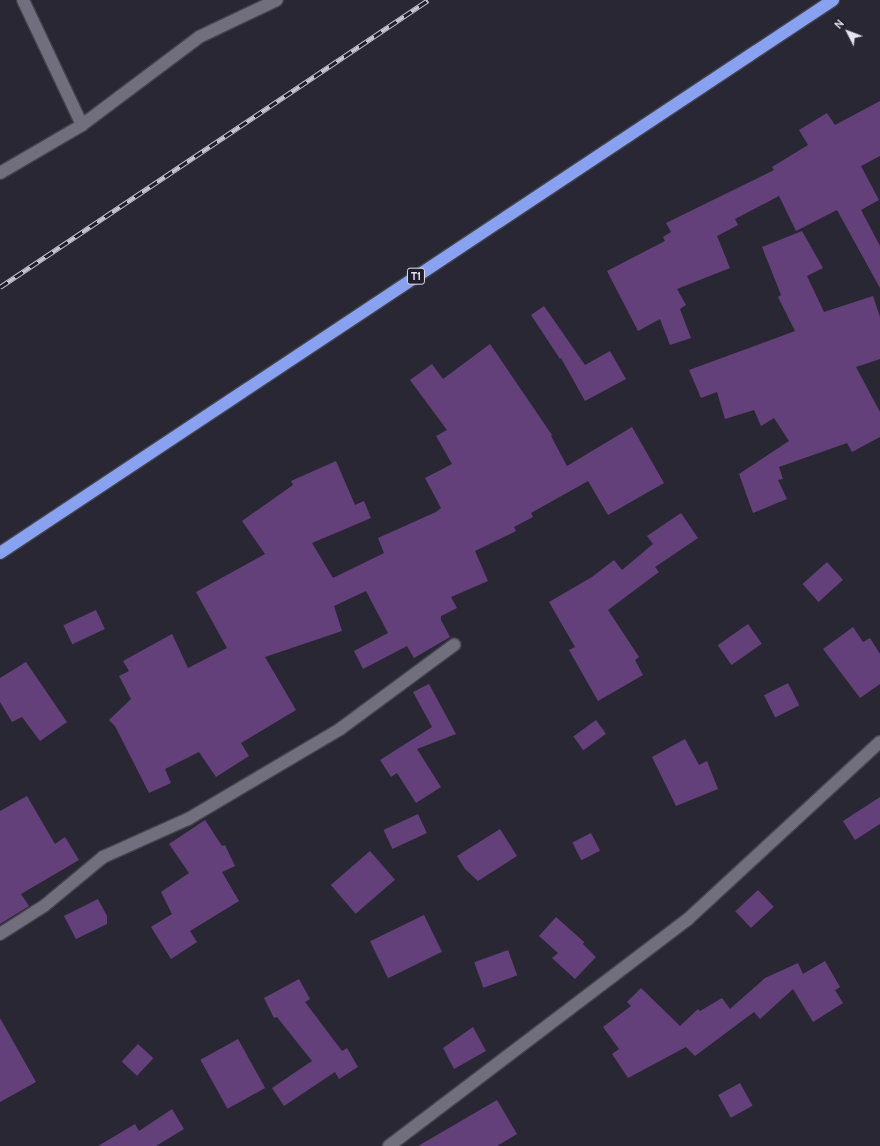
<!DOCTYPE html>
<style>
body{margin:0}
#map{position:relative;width:880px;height:1146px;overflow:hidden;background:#292733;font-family:Cabin,sans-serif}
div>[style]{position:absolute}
.building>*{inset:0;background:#64407a;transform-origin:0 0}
.roads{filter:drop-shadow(1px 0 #44434d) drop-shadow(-1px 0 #44434d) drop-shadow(0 1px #44434d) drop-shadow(0 -1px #44434d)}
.street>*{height:12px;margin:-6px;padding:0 6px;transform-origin:6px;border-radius:6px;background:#716f7e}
.highway>*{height:12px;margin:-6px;padding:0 6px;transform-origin:6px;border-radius:6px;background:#88a1f0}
.rail>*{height:4.5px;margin-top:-2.25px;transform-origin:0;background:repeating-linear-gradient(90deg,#1f1d29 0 9px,#c7c6d0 0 18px);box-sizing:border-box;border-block:1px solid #c7c6d0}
span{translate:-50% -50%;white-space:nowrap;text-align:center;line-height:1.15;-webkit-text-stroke:3px #1f1d29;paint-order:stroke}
.shield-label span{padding:1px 3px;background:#1f1d29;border:1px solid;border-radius:3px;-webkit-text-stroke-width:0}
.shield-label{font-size:11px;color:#e5e4ed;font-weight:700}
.north{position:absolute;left:828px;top:12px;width:40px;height:40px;-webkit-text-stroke:3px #1f1d29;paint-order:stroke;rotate:312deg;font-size:11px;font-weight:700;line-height:16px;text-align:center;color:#e5e4ed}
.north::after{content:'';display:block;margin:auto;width:14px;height:18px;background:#e5e4ed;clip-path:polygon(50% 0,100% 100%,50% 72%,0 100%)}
</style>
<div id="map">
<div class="building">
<i style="clip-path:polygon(880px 101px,880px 156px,861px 166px,879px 200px,861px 210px,880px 246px,880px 288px,837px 210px,796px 231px,779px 196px,735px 219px,738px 225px,717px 236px,730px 268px,677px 289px,686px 305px,680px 309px,691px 338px,670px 345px,660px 319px,638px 331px,607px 271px,665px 241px,663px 237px,671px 232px,666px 223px,774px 170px,772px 167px,808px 145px,799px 130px,827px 113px,835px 125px)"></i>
<i style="clip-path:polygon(802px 231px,823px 268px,807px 276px,824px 312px,873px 296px,880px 317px,880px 359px,856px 367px,880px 412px,880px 437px,852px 452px,847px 443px,779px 467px,783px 479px,778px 480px,787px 499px,753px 513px,739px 474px,789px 441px,774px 418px,761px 426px,754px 410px,725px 419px,717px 392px,701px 398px,689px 370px,795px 331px,778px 297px,781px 295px,762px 247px)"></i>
<i style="clip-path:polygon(544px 306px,585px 365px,610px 351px,626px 379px,585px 401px,561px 358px,560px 359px,531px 315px)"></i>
<i style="clip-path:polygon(490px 344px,552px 435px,551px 436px,567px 466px,632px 427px,664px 483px,608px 515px,588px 481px,531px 513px,533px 517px,514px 527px,516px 531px,475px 551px,488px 581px,451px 597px,457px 608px,441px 616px,441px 620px,450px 637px,414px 658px,407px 646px,363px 669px,354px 651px,388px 633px,366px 591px,334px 606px,342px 631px,265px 657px,296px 710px,241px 743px,249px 756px,216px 777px,199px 752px,165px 769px,171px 783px,149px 793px,115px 726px,109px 720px,131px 699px,119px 676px,129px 671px,123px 661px,172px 634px,188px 668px,227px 648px,196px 592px,265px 554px,242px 521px,293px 485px,291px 481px,336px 461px,355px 505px,364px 501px,371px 518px,312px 543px,333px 578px,384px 553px,378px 538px,436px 512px,441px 508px,425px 478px,452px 464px,436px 436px,447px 430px,410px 380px,432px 364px,443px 379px)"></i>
<i style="clip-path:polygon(681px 513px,698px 538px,655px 567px,659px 572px,608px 610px,639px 657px,635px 660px,643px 675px,598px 701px,569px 650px,575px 647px,549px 602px,592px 577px,614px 560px,622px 570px,653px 544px,647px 536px)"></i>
<i style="left:827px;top:562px;width:24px;height:33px;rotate:48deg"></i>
<i style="left:96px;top:610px;width:21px;height:36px;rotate:65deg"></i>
<i style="left:748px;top:624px;width:24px;height:37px;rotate:55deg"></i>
<i style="clip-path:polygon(853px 627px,863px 642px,870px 638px,880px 654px,880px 684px,860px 698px,823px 649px)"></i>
<i style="clip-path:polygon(26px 662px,67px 722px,40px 741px,22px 717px,12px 722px,0 702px,0 678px)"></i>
<i style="left:788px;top:683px;width:25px;height:27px;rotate:63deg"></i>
<i style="clip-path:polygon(429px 684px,456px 734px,417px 749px,441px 787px,416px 803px,397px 773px,391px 777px,380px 760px,432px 727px,413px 692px)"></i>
<i style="left:596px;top:720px;width:17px;height:28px;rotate:54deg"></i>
<i style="clip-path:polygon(685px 739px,699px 765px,707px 761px,718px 789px,676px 806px,652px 757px)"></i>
<i style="clip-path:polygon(27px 796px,55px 844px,65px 837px,79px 860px,21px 894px,29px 906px,0 924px,0 811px)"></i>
<i style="clip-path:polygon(880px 797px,880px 824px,855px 840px,843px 821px)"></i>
<i style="left:418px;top:814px;width:21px;height:38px;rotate:65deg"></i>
<i style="clip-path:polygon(205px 820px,222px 846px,225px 845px,235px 866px,222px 872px,239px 901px,190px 931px,197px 942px,171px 959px,151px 927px,172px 914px,161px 892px,189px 873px,169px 844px)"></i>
<i style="clip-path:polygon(500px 829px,517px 856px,478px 881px,465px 869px,457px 856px)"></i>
<i style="left:591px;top:833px;width:20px;height:21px;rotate:63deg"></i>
<i style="left:370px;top:851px;width:38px;height:52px;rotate:49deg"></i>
<i style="left:758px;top:890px;width:23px;height:31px;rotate:47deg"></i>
<i style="clip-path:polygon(98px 899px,107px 916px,107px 924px,76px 939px,64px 916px)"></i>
<i style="left:424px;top:915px;width:41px;height:60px;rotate:64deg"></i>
<i style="clip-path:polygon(556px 917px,584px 942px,583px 944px,596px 957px,575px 979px,552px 958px,558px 953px,539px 936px)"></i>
<i style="left:508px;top:950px;width:27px;height:36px;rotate:70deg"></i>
<i style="clip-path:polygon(825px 961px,840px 987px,835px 990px,843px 1003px,813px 1022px,793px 989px,760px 1019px,754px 1012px,695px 1056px,686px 1047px,628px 1078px,612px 1054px,619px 1049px,603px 1027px,631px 1006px,627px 1002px,641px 988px,680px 1026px,698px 1009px,700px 1011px,722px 998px,730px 1009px,765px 978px,798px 963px,803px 974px)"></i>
<i style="clip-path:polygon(299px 979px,310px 999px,305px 1002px,342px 1051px,347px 1048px,358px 1067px,339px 1079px,335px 1072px,284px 1106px,272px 1088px,312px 1061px,277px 1017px,274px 1018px,264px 998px)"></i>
<i style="clip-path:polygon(0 1018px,36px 1082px,0 1102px)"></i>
<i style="clip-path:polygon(473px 1027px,486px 1051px,454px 1069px,443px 1048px)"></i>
<i style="left:238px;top:1039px;width:56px;height:43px;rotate:61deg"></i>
<i style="left:138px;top:1044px;width:21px;height:24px;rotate:43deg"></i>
<i style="left:740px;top:1083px;width:26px;height:25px;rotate:61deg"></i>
<i style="clip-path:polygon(497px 1100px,517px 1134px,497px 1146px,418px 1146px)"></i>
<i style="clip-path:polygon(172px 1109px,184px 1129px,156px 1146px,98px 1146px,135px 1124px,139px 1131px)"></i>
</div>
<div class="roads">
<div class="street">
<i style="left:23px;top:0;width:138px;rotate:64.7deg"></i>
<i style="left:0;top:173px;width:95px;rotate:-30.3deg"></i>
<i style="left:82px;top:125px;width:146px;rotate:-36.9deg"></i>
<i style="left:199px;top:37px;width:86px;rotate:-25.4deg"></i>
<i style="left:0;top:934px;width:52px;rotate:-32.5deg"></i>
<i style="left:44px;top:906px;width:77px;rotate:-39.7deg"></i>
<i style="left:103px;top:857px;width:93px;rotate:-24.1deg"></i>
<i style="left:188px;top:819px;width:177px;rotate:-30.6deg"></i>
<i style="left:340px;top:729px;width:142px;rotate:-36.4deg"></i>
<i style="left:389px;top:1146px;width:375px;rotate:-37.2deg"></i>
<i style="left:688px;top:919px;width:261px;rotate:-42.7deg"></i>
</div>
<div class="highway">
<i style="left:0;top:553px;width:1000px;rotate:-33.58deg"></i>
</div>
</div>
<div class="rail">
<i style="left:0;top:287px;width:515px;rotate:-33.84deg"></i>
</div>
<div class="shield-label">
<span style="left:416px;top:276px">T1</span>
</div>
<div class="north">N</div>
</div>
